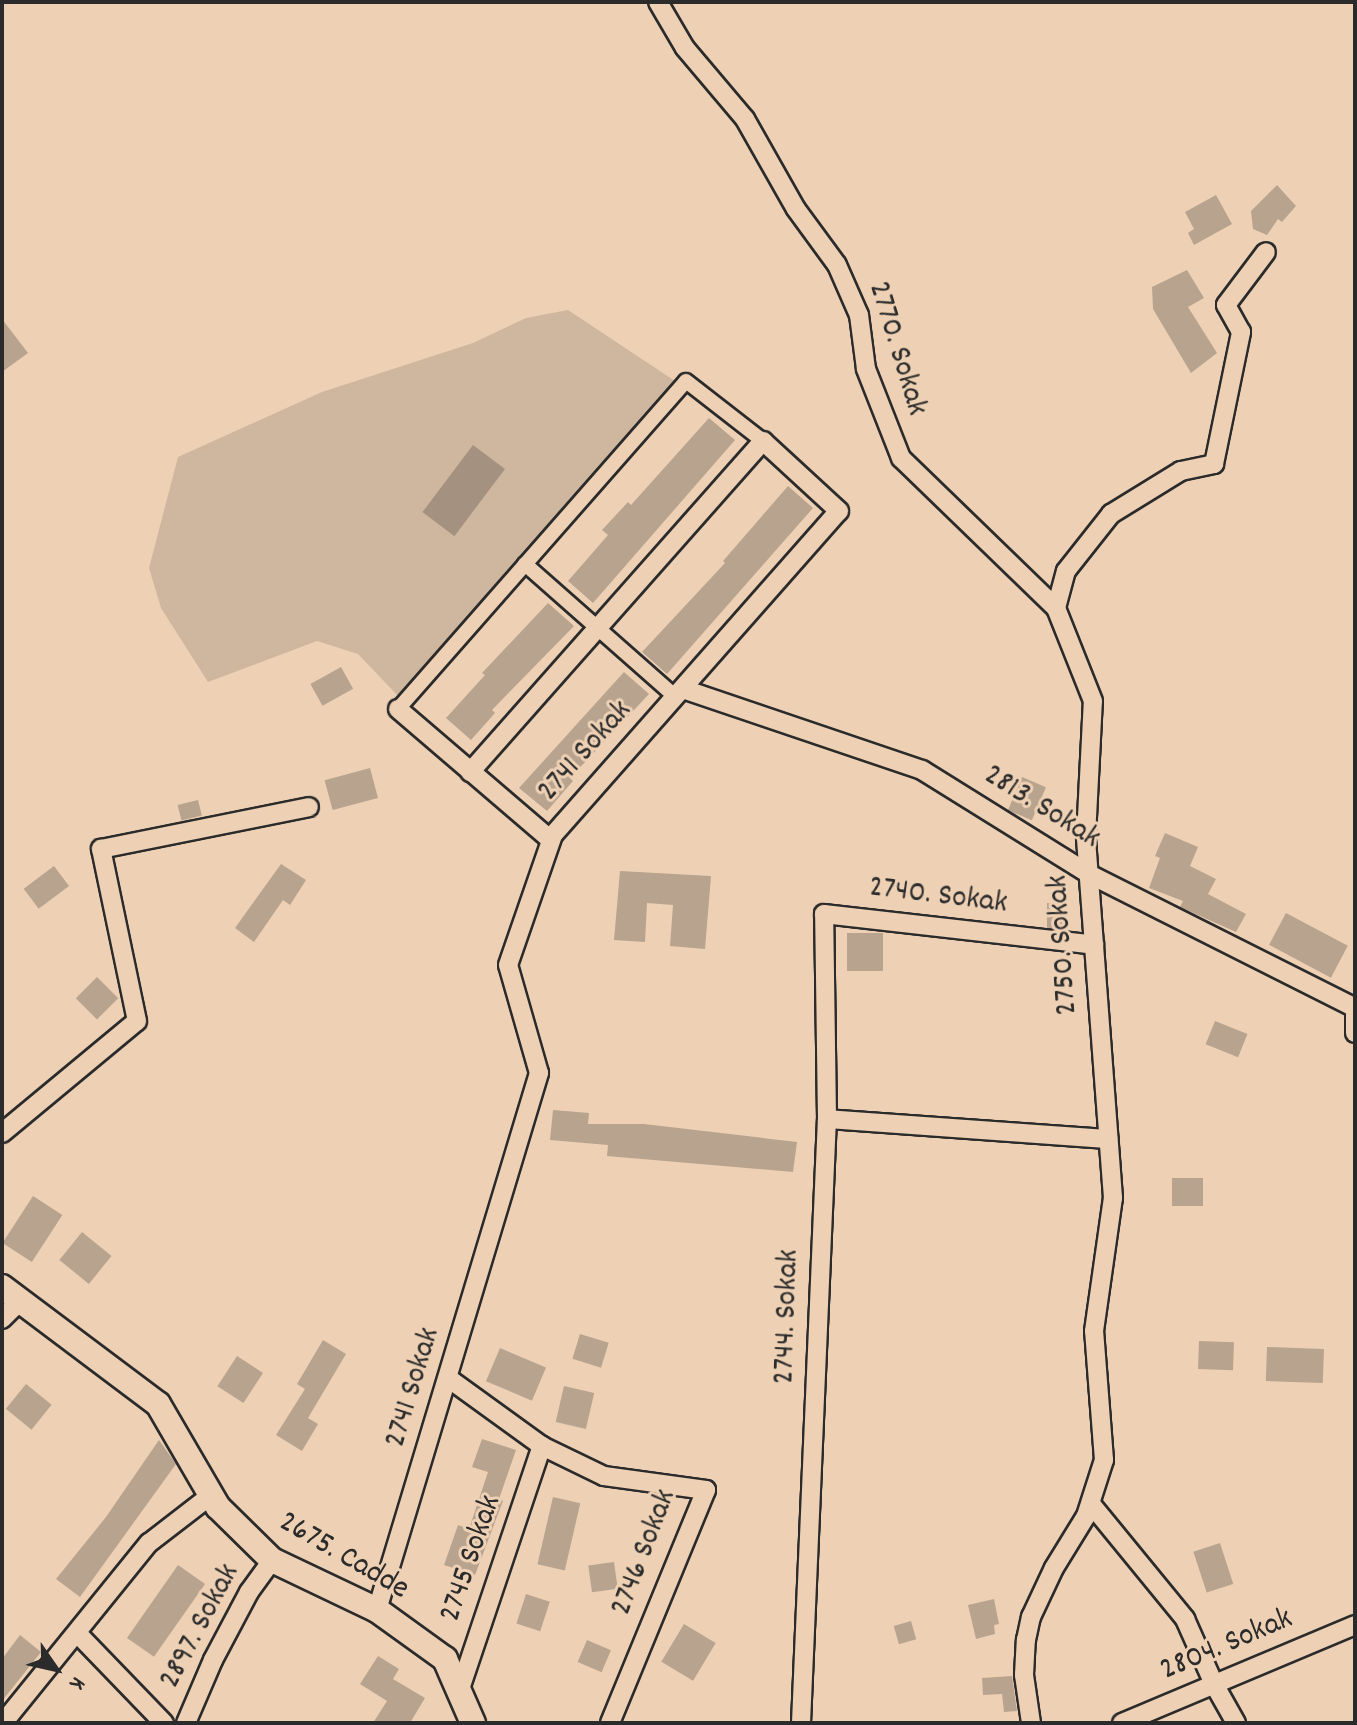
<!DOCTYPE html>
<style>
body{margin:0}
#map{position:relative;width:1357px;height:1725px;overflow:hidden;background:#eed1b4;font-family:Dekko,sans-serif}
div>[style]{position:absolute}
.green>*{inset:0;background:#cfb69e}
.water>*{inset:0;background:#a49180;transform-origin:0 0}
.building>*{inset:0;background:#b8a38f;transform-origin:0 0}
.roads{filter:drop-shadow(2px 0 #2b2b2b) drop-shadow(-2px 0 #2b2b2b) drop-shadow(0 2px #2b2b2b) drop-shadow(0 -2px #2b2b2b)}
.pedestrian>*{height:14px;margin:-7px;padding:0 7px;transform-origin:7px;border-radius:7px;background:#eed1b4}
.minor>*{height:18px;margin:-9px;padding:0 9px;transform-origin:9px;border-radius:9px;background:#eed1b4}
.tertiary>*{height:24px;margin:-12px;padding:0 12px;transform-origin:12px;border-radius:12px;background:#eed1b4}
span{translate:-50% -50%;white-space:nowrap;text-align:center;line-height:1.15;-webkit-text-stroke:6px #eed1b4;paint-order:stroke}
.street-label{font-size:32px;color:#2b2b2b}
.frame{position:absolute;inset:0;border:4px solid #2b2b2b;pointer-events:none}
.north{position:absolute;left:16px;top:1629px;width:80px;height:80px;-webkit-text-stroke:6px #eed1b4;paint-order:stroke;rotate:124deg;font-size:22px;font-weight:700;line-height:32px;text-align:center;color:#2b2b2b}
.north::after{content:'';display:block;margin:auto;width:28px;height:36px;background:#2b2b2b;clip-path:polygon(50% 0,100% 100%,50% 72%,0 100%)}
</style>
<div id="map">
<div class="green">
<i style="clip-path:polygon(568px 310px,675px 381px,400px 698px,358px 654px,317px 641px,208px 682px,161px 608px,149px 568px,178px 457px,322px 392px,473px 343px,526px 318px)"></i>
</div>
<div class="water">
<i style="left:473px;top:445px;width:40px;height:84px;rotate:37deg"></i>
</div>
<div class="building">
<i style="clip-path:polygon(1277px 185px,1296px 206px,1282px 222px,1278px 219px,1267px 235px,1253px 229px,1251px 211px)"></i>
<i style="clip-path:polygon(1216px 195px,1232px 224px,1194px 245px,1188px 233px,1194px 229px,1185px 212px)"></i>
<i style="clip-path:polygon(1187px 270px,1204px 298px,1188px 307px,1217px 353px,1191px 373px,1153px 309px,1152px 287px)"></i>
<i style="clip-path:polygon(2px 319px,28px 353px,2px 372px)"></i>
<i style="clip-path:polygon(709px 418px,735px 440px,593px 603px,568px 581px,608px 535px,602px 530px,628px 502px,631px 505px)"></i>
<i style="clip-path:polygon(788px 486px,813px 508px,667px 674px,642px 652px,725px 563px,723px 561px)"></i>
<i style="clip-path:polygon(548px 603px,574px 626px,492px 710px,495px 713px,471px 740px,446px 718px,485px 675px,482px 673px)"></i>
<i style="left:341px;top:667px;width:25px;height:35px;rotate:61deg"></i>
<i style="clip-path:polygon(624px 672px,649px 694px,570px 778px,573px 781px,547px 811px,519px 788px)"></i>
<i style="left:370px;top:768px;width:31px;height:47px;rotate:75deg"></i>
<i style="left:1022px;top:777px;width:26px;height:36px;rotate:23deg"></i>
<i style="left:198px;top:800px;width:16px;height:21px;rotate:76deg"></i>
<i style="clip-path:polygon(1165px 833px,1198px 847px,1190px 866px,1216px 879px,1208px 894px,1246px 914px,1236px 932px,1180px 907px,1183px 901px,1149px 888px,1160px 858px,1155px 856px)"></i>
<i style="clip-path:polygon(281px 864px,306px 880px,290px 905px,283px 900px,254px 942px,235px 928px)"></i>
<i style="left:54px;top:866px;width:25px;height:38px;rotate:53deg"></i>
<i style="clip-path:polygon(620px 871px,711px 876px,705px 949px,670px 946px,673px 905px,647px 903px,645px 942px,614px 940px)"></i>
<i style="left:1047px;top:903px;width:19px;height:25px"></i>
<i style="left:1286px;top:913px;width:70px;height:36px;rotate:28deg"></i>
<i style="left:847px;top:933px;width:36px;height:38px"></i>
<i style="left:97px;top:977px;width:30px;height:30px;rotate:45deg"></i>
<i style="left:1215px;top:1021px;width:35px;height:25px;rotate:22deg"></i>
<i style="clip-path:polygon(553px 1110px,589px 1113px,588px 1124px,644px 1124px,797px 1142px,793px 1172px,607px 1156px,608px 1145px,550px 1140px)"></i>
<i style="left:1172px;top:1178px;width:31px;height:28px"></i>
<i style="left:33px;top:1196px;width:35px;height:56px;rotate:33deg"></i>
<i style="left:82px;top:1232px;width:38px;height:36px;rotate:39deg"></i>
<i style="left:580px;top:1334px;width:30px;height:26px;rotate:17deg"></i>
<i style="clip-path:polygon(323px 1340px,346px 1354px,308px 1418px,318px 1424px,302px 1451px,276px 1435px,305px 1389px,297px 1384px)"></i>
<i style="left:1199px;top:1341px;width:35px;height:28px;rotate:2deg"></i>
<i style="left:1267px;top:1347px;width:57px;height:34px;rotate:2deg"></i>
<i style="left:500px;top:1348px;width:50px;height:36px;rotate:23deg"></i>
<i style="left:237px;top:1356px;width:31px;height:36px;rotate:33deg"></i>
<i style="left:26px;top:1384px;width:33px;height:32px;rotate:39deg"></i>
<i style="left:564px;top:1386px;width:31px;height:37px;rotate:13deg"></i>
<i style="clip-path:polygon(482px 1439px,516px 1450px,499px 1499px,503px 1501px,475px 1575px,444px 1565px,458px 1525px,469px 1529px,488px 1472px,472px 1467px)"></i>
<i style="clip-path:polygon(159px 1440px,176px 1464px,80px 1597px,56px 1579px,106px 1517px)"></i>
<i style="left:553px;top:1497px;width:28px;height:69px;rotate:13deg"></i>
<i style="left:1220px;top:1543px;width:43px;height:28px;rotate:72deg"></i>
<i style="left:614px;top:1562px;width:27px;height:26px;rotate:82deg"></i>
<i style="left:178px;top:1565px;width:33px;height:89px;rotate:35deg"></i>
<i style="left:526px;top:1594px;width:25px;height:31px;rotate:18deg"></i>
<i style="clip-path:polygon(994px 1599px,999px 1624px,994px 1625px,995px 1634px,976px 1639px,968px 1605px)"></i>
<i style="left:911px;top:1621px;width:19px;height:18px;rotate:74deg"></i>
<i style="left:684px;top:1624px;width:37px;height:44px;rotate:31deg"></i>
<i style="clip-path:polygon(20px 1635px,41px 1652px,2px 1701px,2px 1659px)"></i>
<i style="left:587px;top:1640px;width:26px;height:24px;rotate:23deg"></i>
<i style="clip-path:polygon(378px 1656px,399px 1669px,393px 1679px,425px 1698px,410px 1723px,373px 1723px,387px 1701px,360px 1684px)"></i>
<i style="clip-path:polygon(1012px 1676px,1017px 1711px,1004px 1712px,1002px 1694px,983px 1695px,982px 1678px)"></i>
</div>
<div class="roads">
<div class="pedestrian">
<i style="left:525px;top:564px;width:201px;rotate:41.4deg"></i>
<i style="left:398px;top:709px;width:436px;rotate:-48.7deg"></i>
<i style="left:686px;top:381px;width:98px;rotate:37.9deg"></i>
</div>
<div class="minor">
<i style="left:658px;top:2px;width:53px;rotate:59.6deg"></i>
<i style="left:685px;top:48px;width:93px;rotate:49.8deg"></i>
<i style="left:745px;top:119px;width:103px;rotate:60.5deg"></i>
<i style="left:796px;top:209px;width:69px;rotate:53.8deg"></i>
<i style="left:837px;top:265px;width:55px;rotate:66.3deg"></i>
<i style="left:859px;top:315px;width:54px;rotate:82.6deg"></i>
<i style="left:866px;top:369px;width:96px;rotate:68.5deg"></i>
<i style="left:901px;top:458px;width:216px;rotate:44.1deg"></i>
<i style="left:683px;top:689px;width:252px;rotate:18.7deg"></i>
<i style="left:922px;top:770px;width:197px;rotate:31.9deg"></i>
<i style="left:1089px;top:874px;width:298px;rotate:26.7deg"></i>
<i style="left:1355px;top:1008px;width:25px;rotate:90deg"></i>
<i style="left:398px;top:709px;width:201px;rotate:40.6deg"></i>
<i style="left:827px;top:1119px;width:282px;rotate:4.1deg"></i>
<i style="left:2px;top:1133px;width:175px;rotate:-39.7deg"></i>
<i style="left:137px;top:1021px;width:176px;rotate:-101.8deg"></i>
<i style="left:101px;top:849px;width:212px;rotate:-11.4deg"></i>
<i style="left:2px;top:1319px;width:24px;rotate:-45deg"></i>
<i style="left:448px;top:1378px;width:116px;rotate:35.9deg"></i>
<i style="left:542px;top:1446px;width:69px;rotate:25.8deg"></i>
<i style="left:604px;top:1476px;width:103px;rotate:7.8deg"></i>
<i style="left:706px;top:1490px;width:252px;rotate:112.4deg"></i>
<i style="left:1091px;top:1504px;width:149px;rotate:50.7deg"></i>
<i style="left:1185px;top:1619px;width:71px;rotate:66deg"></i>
<i style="left:1214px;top:1684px;width:45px;rotate:60.6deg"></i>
<i style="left:377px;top:1610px;width:561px;rotate:-73.21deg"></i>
<i style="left:539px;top:1073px;width:112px;rotate:-106deg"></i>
<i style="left:508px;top:965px;width:138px;rotate:-70.9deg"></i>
<i style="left:553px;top:835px;width:432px;rotate:-48.6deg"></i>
<i style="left:839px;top:511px;width:103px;rotate:-137.4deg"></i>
<i style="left:763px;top:441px;width:442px;rotate:131.5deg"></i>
<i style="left:77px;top:1633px;width:125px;rotate:46deg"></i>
<i style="left:459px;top:1692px;width:260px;rotate:-71.4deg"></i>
<i style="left:3px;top:1723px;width:232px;rotate:-51deg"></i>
<i style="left:149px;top:1543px;width:78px;rotate:-37.7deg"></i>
<i style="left:186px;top:1723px;width:69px;rotate:-66.8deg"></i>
<i style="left:213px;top:1660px;width:77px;rotate:-62.1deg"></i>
<i style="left:249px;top:1592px;width:39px;rotate:-54deg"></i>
<i style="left:801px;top:1723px;width:605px;rotate:-87.54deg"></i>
<i style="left:827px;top:1119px;width:205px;rotate:-90.8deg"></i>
<i style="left:824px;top:914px;width:272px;rotate:6.5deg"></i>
<i style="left:1031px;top:1723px;width:49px;rotate:-98.3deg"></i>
<i style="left:1024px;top:1675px;width:35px;rotate:-87deg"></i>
<i style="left:1026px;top:1640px;width:24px;rotate:-78deg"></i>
<i style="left:1031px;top:1617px;width:54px;rotate:-64.9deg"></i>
<i style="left:1054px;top:1568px;width:61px;rotate:-58.4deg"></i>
<i style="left:1086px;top:1516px;width:59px;rotate:-72.2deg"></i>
<i style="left:1104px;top:1460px;width:129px;rotate:-94.4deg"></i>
<i style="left:1094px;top:1331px;width:134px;rotate:-81.9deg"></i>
<i style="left:1113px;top:1198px;width:362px;rotate:-94.3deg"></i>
<i style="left:1086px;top:837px;width:136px;rotate:-87.1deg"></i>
<i style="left:1093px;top:701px;width:100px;rotate:-111.7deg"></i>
<i style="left:1056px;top:608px;width:38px;rotate:-75deg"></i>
<i style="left:1066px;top:571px;width:73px;rotate:-51.7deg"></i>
<i style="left:1111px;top:514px;width:82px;rotate:-31.6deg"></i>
<i style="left:1181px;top:471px;width:34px;rotate:-12deg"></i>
<i style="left:1214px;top:464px;width:135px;rotate:-78.4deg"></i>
<i style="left:1241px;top:332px;width:31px;rotate:-119deg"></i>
<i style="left:1226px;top:305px;width:66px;rotate:-53deg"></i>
<i style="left:1122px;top:1723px;width:253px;rotate:-22.8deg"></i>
</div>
<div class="tertiary">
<i style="left:2px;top:1287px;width:195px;rotate:36.9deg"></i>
<i style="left:158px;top:1404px;width:119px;rotate:59.8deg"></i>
<i style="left:218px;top:1507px;width:76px;rotate:44.5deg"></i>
<i style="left:272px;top:1560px;width:116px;rotate:25.5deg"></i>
<i style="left:377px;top:1610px;width:84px;rotate:35.8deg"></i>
<i style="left:445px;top:1659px;width:70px;rotate:66.4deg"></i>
</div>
</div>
<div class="street-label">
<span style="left:896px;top:349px;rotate:73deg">2770. Sokak</span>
<span style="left:586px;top:752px;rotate:-48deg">2741 Sokak</span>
<span style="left:1041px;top:808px;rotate:32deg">2813. Sokak</span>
<span style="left:938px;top:897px;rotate:7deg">2740. Sokak</span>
<span style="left:1064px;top:945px;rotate:-94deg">2750. Sokak</span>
<span style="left:788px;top:1317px;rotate:-88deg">2744. Sokak</span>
<span style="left:414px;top:1388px;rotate:-73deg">2741 Sokak</span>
<span style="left:645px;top:1553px;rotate:-69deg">2746 Sokak</span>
<span style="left:343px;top:1557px;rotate:30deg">2675. Cadde</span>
<span style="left:472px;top:1559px;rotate:-71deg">2745 Sokak</span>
<span style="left:201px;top:1627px;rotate:-62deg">2897. Sokak</span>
<span style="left:1227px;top:1646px;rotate:-23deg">2804. Sokak</span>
</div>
<div class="frame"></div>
<div class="north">K</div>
</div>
